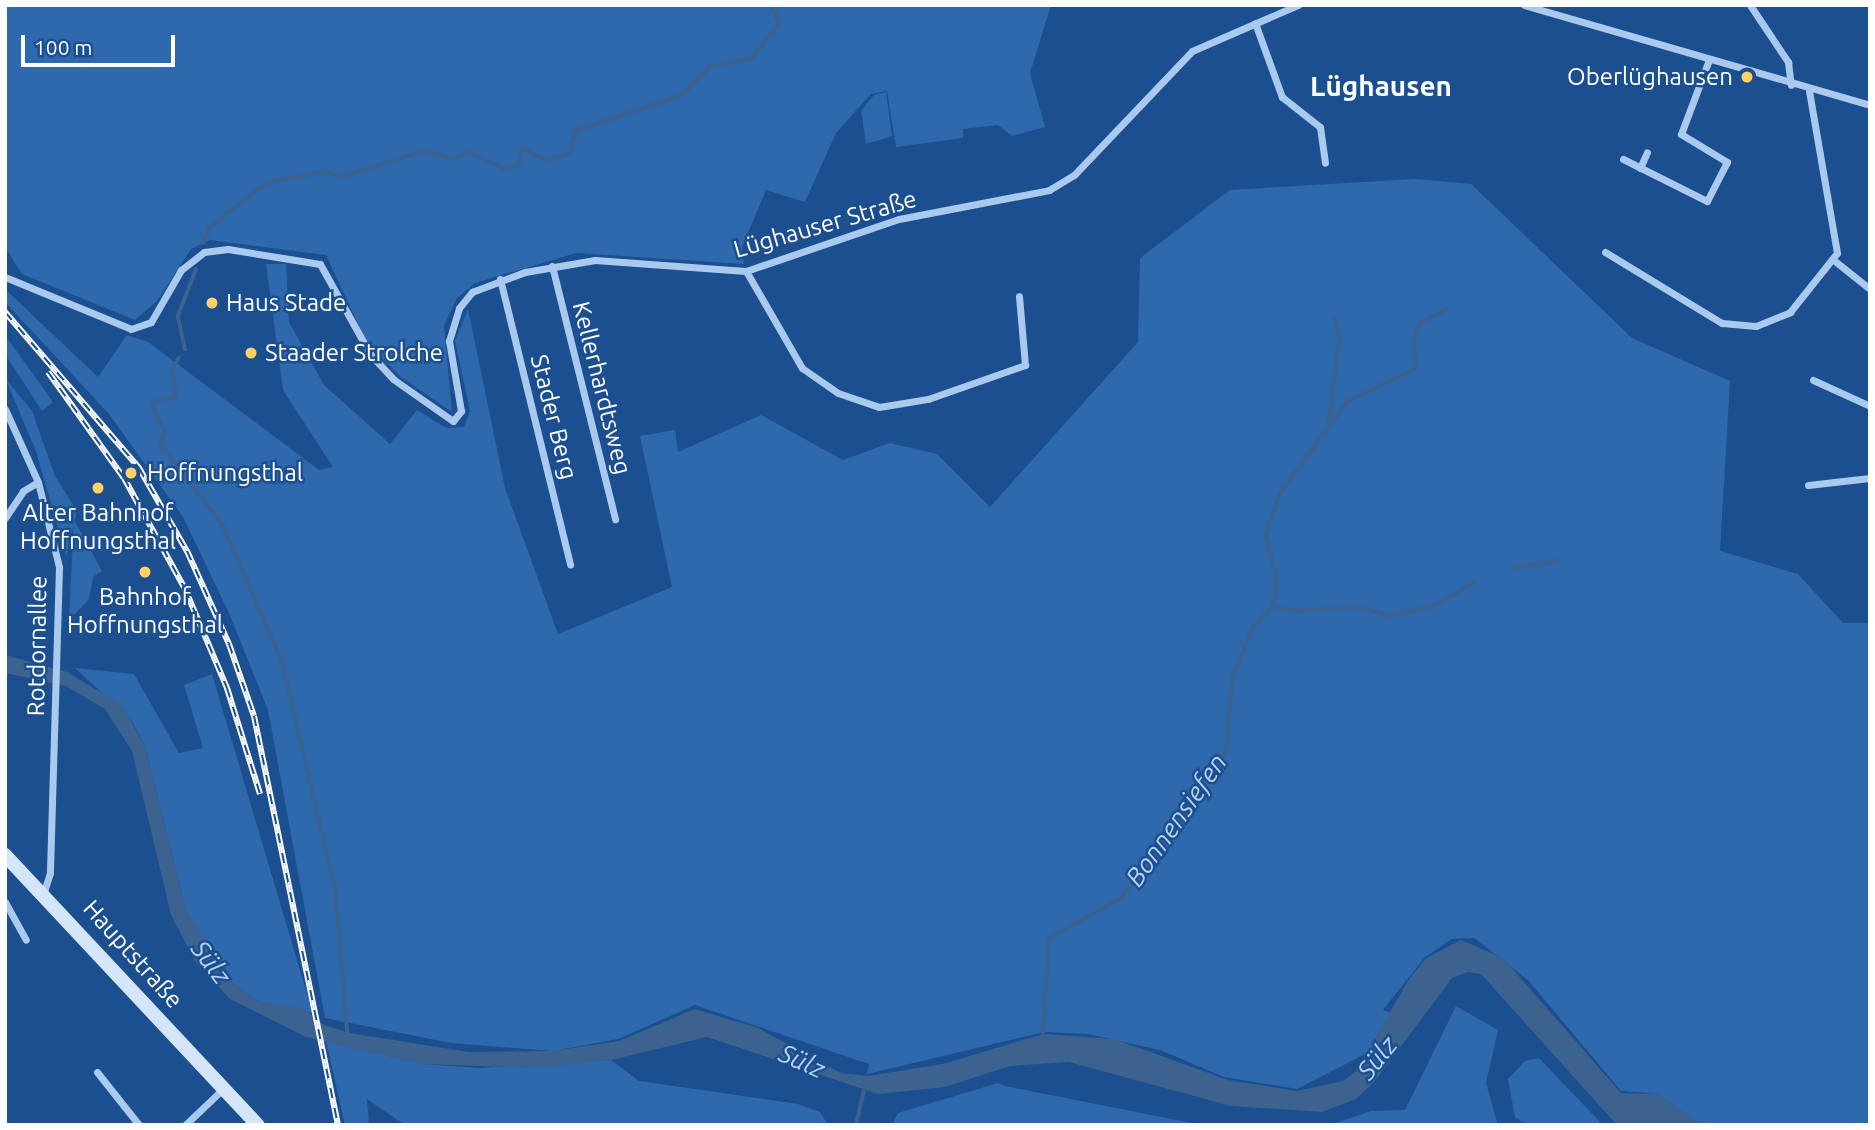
<!DOCTYPE html>
<meta charset="utf-8">
<style>
body{margin:0}
#map{position:relative;width:1875px;height:1130px;overflow:hidden;background:#1b4f8f;font-family:Ubuntu,sans-serif}
div>[style]{position:absolute}
.green>*{inset:0;background:#2e69ad}
.water>*{inset:0;background:#3c6290}
.stream>*{height:3.5px;margin:-1.75px;padding:0 1.75px;transform-origin:1.75px;border-radius:1.75px;background:#3c6290}
.minor>*{height:7px;margin:-3.5px;padding:0 3.5px;transform-origin:3.5px;border-radius:3.5px;background:#a9c9ee}
.secondary>*{height:14px;margin:-7px;padding:0 7px;transform-origin:7px;border-radius:7px;background:#d6e6fa}
.rail>*{height:6px;margin-top:-3px;transform-origin:0;background:repeating-linear-gradient(90deg,#1b4f8f 0 10px,#fff 0 20px);box-sizing:border-box;border-block:2px solid #fff}
.dots>*{width:19px;height:19px;translate:-50% -50%;box-sizing:border-box;border:4px solid #1b4f8f;border-radius:50%}
span{translate:-50% -50%;white-space:nowrap;text-align:center;line-height:1.15;-webkit-text-stroke:5px #1b4f8f;paint-order:stroke}
.poi-label{font-size:24px;color:#fff}
.right{translate:-100% -50%;text-align:right}
.left{translate:0 -50%;text-align:left}
.street-label{font-size:24px;color:#fff}
.water-label{font-size:26px;color:#b5d3f5;font-style:italic}
.quarter-label{font-size:28px;color:#fff;font-weight:700}
.frame{position:absolute;inset:0;border:7px solid #fff;pointer-events:none}
.scale{position:absolute;left:21px;top:35px;width:154px;height:32px;box-sizing:border-box;border:4px solid #fff;border-top:0;padding-left:9px;font-size:21px;line-height:24px;white-space:nowrap;color:#fff;-webkit-text-stroke:5px #1b4f8f;paint-order:stroke}
</style>
<div id="map">
<div class="green">
<i style="clip-path:polygon(5px 5px,1051px 5px,1030px 73px,1045px 127px,1012px 136px,998px 125px,963px 129px,963px 138px,896px 147px,887px 91px,871px 94px,836px 133px,805px 202px,766px 190px,742px 247px,744px 264px,576px 253px,475px 283px,457px 298px,444px 326px,452px 412px,401px 377px,368px 345px,326px 255px,210px 240px,191px 249px,157px 301px,135px 320px,22px 274px,5px 247px)"></i>
<i style="clip-path:polygon(886px 92px,892px 136px,866px 144px,861px 111px,874px 95px)"></i>
<i style="clip-path:polygon(1415px 179px,1471px 184px,1632px 338px,1730px 381px,1720px 551px,1798px 574px,1843px 623px,1870px 623px,1870px 1125px,1689px 1125px,1658px 1094px,1621px 1091px,1528px 980px,1474px 938px,1452px 939px,1425px 957px,1383px 1010px,1393px 1013px,1371px 1051px,1297px 1089px,1224px 1077px,1160px 1050px,1088px 1034px,1044px 1032px,867px 1074px,869px 1064px,695px 1005px,618px 1039px,553px 1051px,451px 1043px,325px 1018px,268px 710px,229px 613px,183px 517px,109px 414px,5px 302px,5px 289px,98px 377px,127px 335px,148px 342px,319px 470px,333px 467px,283px 390px,266px 264px,286px 264px,289px 322px,324px 385px,390px 444px,417px 410px,446px 428px,464px 427px,470px 411px,455px 341px,468px 309px,505px 488px,558px 634px,672px 587px,640px 436px,675px 430px,678px 452px,761px 415px,843px 460px,890px 443px,937px 454px,990px 507px,1138px 342px,1140px 258px,1230px 190px)"></i>
<i style="clip-path:polygon(5px 335px,53px 402px,42px 411px,5px 354px)"></i>
<i style="clip-path:polygon(5px 378px,32px 411px,55px 476px,77px 511px,66px 556px,36px 451px)"></i>
<i style="clip-path:polygon(74px 520px,102px 571px,93px 577px,89px 599px,69px 620px)"></i>
<i style="clip-path:polygon(75px 668px,134px 674px,179px 753px,203px 748px,184px 685px,212px 674px,313px 1014px,260px 1002px,232px 983px,203px 945px,186px 910px,145px 746px,132px 721px)"></i>
<i style="clip-path:polygon(1456px 1006px,1498px 1030px,1486px 1083px,1498px 1125px,1330px 1125px,1371px 1111px,1405px 1110px)"></i>
<i style="clip-path:polygon(326px 1041px,422px 1064px,479px 1068px,611px 1060px,639px 1081px,798px 1104px,820px 1112px,828px 1125px,405px 1125px,367px 1099px,369px 1125px,345px 1125px)"></i>
<i style="clip-path:polygon(1539px 1058px,1603px 1125px,1527px 1125px,1515px 1117px,1508px 1079px,1525px 1061px)"></i>
<i style="clip-path:polygon(998px 1083px,1005px 1086px,1202px 1125px,892px 1125px,898px 1113px)"></i>
</div>
<div class="water">
<i style="clip-path:polygon(5px 655px,67px 672px,122px 705px,145px 746px,186px 910px,232px 983px,260px 1002px,304px 1009px,324px 1025px,349px 1033px,469px 1052px,553px 1051px,619px 1041px,695px 1009px,758px 1028px,841px 1073px,868px 1076px,943px 1064px,1043px 1034px,1114px 1039px,1228px 1080px,1297px 1091px,1343px 1081px,1356px 1071px,1409px 979px,1426px 958px,1461px 940px,1503px 958px,1621px 1093px,1658px 1094px,1703px 1125px,1617px 1125px,1481px 974px,1468px 972px,1452px 978px,1375px 1081px,1356px 1099px,1322px 1112px,1231px 1106px,1069px 1062px,1010px 1066px,945px 1087px,878px 1094px,707px 1037px,611px 1060px,529px 1068px,422px 1064px,306px 1037px,230px 999px,196px 963px,171px 915px,132px 751px,105px 709px,66px 686px,5px 673px)"></i>
</div>
<div class="stream">
<i style="left:203px;top:243px;width:17px;rotate:-66deg"></i>
<i style="left:210px;top:227px;width:71px;rotate:-38.2deg"></i>
<i style="left:266px;top:183px;width:61px;rotate:-11.3deg"></i>
<i style="left:326px;top:171px;width:16px;rotate:22deg"></i>
<i style="left:341px;top:177px;width:87px;rotate:-17.4deg"></i>
<i style="left:424px;top:151px;width:32px;rotate:14deg"></i>
<i style="left:455px;top:159px;width:14px;rotate:-34deg"></i>
<i style="left:467px;top:151px;width:42px;rotate:25.3deg"></i>
<i style="left:505px;top:169px;width:14px;rotate:-17deg"></i>
<i style="left:518px;top:165px;width:18px;rotate:-74deg"></i>
<i style="left:523px;top:148px;width:25px;rotate:29deg"></i>
<i style="left:545px;top:160px;width:25px;rotate:-14deg"></i>
<i style="left:569px;top:154px;width:24px;rotate:-75deg"></i>
<i style="left:575px;top:131px;width:113px;rotate:-18.6deg"></i>
<i style="left:682px;top:95px;width:40px;rotate:-45deg"></i>
<i style="left:710px;top:67px;width:43px;rotate:-12.1deg"></i>
<i style="left:752px;top:58px;width:43px;rotate:-51.5deg"></i>
<i style="left:779px;top:24px;width:21px;rotate:-113deg"></i>
<i style="left:185px;top:350px;width:35px;rotate:-102deg"></i>
<i style="left:178px;top:316px;width:50px;rotate:-69deg"></i>
<i style="left:179px;top:358px;width:13px;rotate:119deg"></i>
<i style="left:173px;top:369px;width:29px;rotate:84deg"></i>
<i style="left:176px;top:398px;width:20px;rotate:174deg"></i>
<i style="left:156px;top:400px;width:8px;rotate:113deg"></i>
<i style="left:153px;top:407px;width:28px;rotate:64deg"></i>
<i style="left:165px;top:432px;width:12px;rotate:114deg"></i>
<i style="left:160px;top:443px;width:103px;rotate:52.5deg"></i>
<i style="left:223px;top:525px;width:148px;rotate:66.5deg"></i>
<i style="left:282px;top:661px;width:236px;rotate:76.8deg"></i>
<i style="left:336px;top:891px;width:146px;rotate:85.3deg"></i>
<i style="left:1329px;top:423px;width:86px;rotate:-83.3deg"></i>
<i style="left:1339px;top:338px;width:21px;rotate:-104deg"></i>
<i style="left:1513px;top:568px;width:47px;rotate:-8.7deg"></i>
<i style="left:1273px;top:606px;width:22px;rotate:13deg"></i>
<i style="left:1294px;top:611px;width:68px;rotate:-3.4deg"></i>
<i style="left:1362px;top:607px;width:28px;rotate:19deg"></i>
<i style="left:1388px;top:616px;width:46px;rotate:-12.5deg"></i>
<i style="left:1433px;top:606px;width:48px;rotate:-29.7deg"></i>
<i style="left:1043px;top:1036px;width:98px;rotate:-86.5deg"></i>
<i style="left:1049px;top:938px;width:83px;rotate:-28.7deg"></i>
<i style="left:1122px;top:898px;width:134px;rotate:-57.5deg"></i>
<i style="left:1194px;top:785px;width:45px;rotate:-45deg"></i>
<i style="left:1226px;top:753px;width:74px;rotate:-85.4deg"></i>
<i style="left:1232px;top:679px;width:54px;rotate:-68.2deg"></i>
<i style="left:1252px;top:629px;width:31px;rotate:-48deg"></i>
<i style="left:1273px;top:606px;width:24px;rotate:-81deg"></i>
<i style="left:1277px;top:582px;width:48px;rotate:-103.2deg"></i>
<i style="left:1266px;top:535px;width:44px;rotate:-71.6deg"></i>
<i style="left:1280px;top:493px;width:113px;rotate:-53.6deg"></i>
<i style="left:1347px;top:402px;width:76px;rotate:-25.9deg"></i>
<i style="left:1415px;top:369px;width:31px;rotate:-92deg"></i>
<i style="left:1414px;top:338px;width:17px;rotate:-66deg"></i>
<i style="left:1421px;top:322px;width:28px;rotate:-26deg"></i>
<i style="left:856px;top:1125px;width:37px;rotate:-77deg"></i>
</div>
<div class="minor">
<i style="left:1524px;top:5px;width:360px;rotate:16.1deg"></i>
<i style="left:1750px;top:5px;width:69px;rotate:56.3deg"></i>
<i style="left:1788px;top:62px;width:23px;rotate:83deg"></i>
<i style="left:1255px;top:23px;width:79px;rotate:70deg"></i>
<i style="left:1282px;top:97px;width:48px;rotate:38.3deg"></i>
<i style="left:1320px;top:127px;width:36px;rotate:82deg"></i>
<i style="left:1623px;top:159px;width:94px;rotate:26.6deg"></i>
<i style="left:1707px;top:201px;width:44px;rotate:-62.9deg"></i>
<i style="left:1727px;top:162px;width:54px;rotate:-148.7deg"></i>
<i style="left:1681px;top:134px;width:77px;rotate:-69.4deg"></i>
<i style="left:1640px;top:168px;width:17px;rotate:-66deg"></i>
<i style="left:1605px;top:252px;width:137px;rotate:31.3deg"></i>
<i style="left:1722px;top:323px;width:34px;rotate:5deg"></i>
<i style="left:1756px;top:326px;width:37px;rotate:-22deg"></i>
<i style="left:1790px;top:312px;width:75px;rotate:-51.5deg"></i>
<i style="left:1837px;top:253px;width:164px;rotate:-99.8deg"></i>
<i style="left:1836px;top:262px;width:43px;rotate:38.5deg"></i>
<i style="left:552px;top:266px;width:261px;rotate:76deg"></i>
<i style="left:746px;top:271px;width:112px;rotate:60deg"></i>
<i style="left:802px;top:368px;width:44px;rotate:34.8deg"></i>
<i style="left:838px;top:393px;width:43px;rotate:18.9deg"></i>
<i style="left:879px;top:407px;width:50px;rotate:-9.3deg"></i>
<i style="left:928px;top:399px;width:103px;rotate:-19.3deg"></i>
<i style="left:1025px;top:365px;width:69px;rotate:-95deg"></i>
<i style="left:5px;top:277px;width:136px;rotate:22.4deg"></i>
<i style="left:131px;top:329px;width:21px;rotate:-19deg"></i>
<i style="left:151px;top:322px;width:60px;rotate:-60deg"></i>
<i style="left:181px;top:270px;width:29px;rotate:-38deg"></i>
<i style="left:204px;top:252px;width:24px;rotate:-7deg"></i>
<i style="left:228px;top:249px;width:93px;rotate:9.3deg"></i>
<i style="left:320px;top:264px;width:103px;rotate:60.9deg"></i>
<i style="left:370px;top:354px;width:34px;rotate:47deg"></i>
<i style="left:393px;top:379px;width:73px;rotate:35deg"></i>
<i style="left:453px;top:421px;width:13px;rotate:-51deg"></i>
<i style="left:461px;top:411px;width:71px;rotate:-99.7deg"></i>
<i style="left:449px;top:341px;width:34px;rotate:-73deg"></i>
<i style="left:459px;top:308px;width:21px;rotate:-51deg"></i>
<i style="left:472px;top:292px;width:57px;rotate:-20.7deg"></i>
<i style="left:525px;top:272px;width:71px;rotate:-9.7deg"></i>
<i style="left:595px;top:260px;width:151px;rotate:4.2deg"></i>
<i style="left:746px;top:271px;width:162px;rotate:-18.8deg"></i>
<i style="left:899px;top:219px;width:153px;rotate:-10.9deg"></i>
<i style="left:1049px;top:190px;width:29px;rotate:-31deg"></i>
<i style="left:1074px;top:175px;width:171px;rotate:-46.4deg"></i>
<i style="left:1192px;top:51px;width:116px;rotate:-23.5deg"></i>
<i style="left:500px;top:279px;width:294px;rotate:76.2deg"></i>
<i style="left:1813px;top:380px;width:63px;rotate:24.5deg"></i>
<i style="left:5px;top:409px;width:80px;rotate:65.7deg"></i>
<i style="left:38px;top:482px;width:88px;rotate:76.1deg"></i>
<i style="left:59px;top:567px;width:306px;rotate:91.7deg"></i>
<i style="left:50px;top:873px;width:19px;rotate:108deg"></i>
<i style="left:1808px;top:485px;width:62px;rotate:-6.4deg"></i>
<i style="left:5px;top:518px;width:32px;rotate:-56deg"></i>
<i style="left:23px;top:491px;width:17px;rotate:-31deg"></i>
<i style="left:5px;top:902px;width:43px;rotate:61.1deg"></i>
<i style="left:97px;top:1072px;width:68px;rotate:51.6deg"></i>
<i style="left:185px;top:1125px;width:54px;rotate:-43.5deg"></i>
</div>
<div class="secondary">
<i style="left:5px;top:855px;width:370px;rotate:46.9deg"></i>
</div>
<div class="rail">
<i style="left:5px;top:312px;width:206px;rotate:49.3deg"></i>
<i style="left:139px;top:468px;width:96px;rotate:60deg"></i>
<i style="left:187px;top:551px;width:102px;rotate:65.7deg"></i>
<i style="left:229px;top:644px;width:76px;rotate:70.9deg"></i>
<i style="left:254px;top:716px;width:418px;rotate:78.4deg"></i>
<i style="left:48px;top:372px;width:130px;rotate:54.4deg"></i>
<i style="left:124px;top:478px;width:127px;rotate:61.2deg"></i>
<i style="left:185px;top:589px;width:108px;rotate:67deg"></i>
<i style="left:227px;top:688px;width:111px;rotate:72.7deg"></i>
</div>
<div class="dots">
<i style="left:1747px;top:77px;background:#ffd166"></i>
<i style="left:212px;top:303px;background:#ffd166"></i>
<i style="left:251px;top:353px;background:#ffd166"></i>
<i style="left:131px;top:473px;background:#ffd166"></i>
<i style="left:98px;top:488px;background:#ffd166"></i>
<i style="left:145px;top:572px;background:#ffd166"></i>
</div>
<div class="poi-label">
<span class="right" style="left:1733px;top:77px">Oberlüghausen</span>
<span class="left" style="left:226px;top:303px">Haus Stade</span>
<span class="left" style="left:265px;top:353px">Staader Strolche</span>
<span class="left" style="left:147px;top:473px">Hoffnungsthal</span>
<span style="left:98px;top:527px">Alter Bahnhof<br>Hoffnungsthal</span>
<span style="left:145px;top:611px">Bahnhof<br>Hoffnungsthal</span>
</div>
<div class="street-label">
<span style="left:825px;top:224px;rotate:-16deg">Lüghauser Straße</span>
<span style="left:602px;top:388px;rotate:76deg">Kellerhardtsweg</span>
<span style="left:554px;top:417px;rotate:76deg">Stader Berg</span>
<span style="left:37px;top:646px;rotate:-89deg">Rotdornallee</span>
<span style="left:133px;top:954px;rotate:48deg">Hauptstraße</span>
</div>
<div class="water-label">
<span style="left:1176px;top:820px;rotate:-55deg">Bonnensiefen</span>
<span style="left:211px;top:962px;rotate:53deg">Sülz</span>
<span style="left:1377px;top:1058px;rotate:-51deg">Sülz</span>
<span style="left:802px;top:1061px;rotate:24deg">Sülz</span>
</div>
<div class="quarter-label">
<span style="left:1381px;top:86px">Lüghausen</span>
</div>
<div class="frame"></div>
<div class="scale">100 m</div>
</div>
